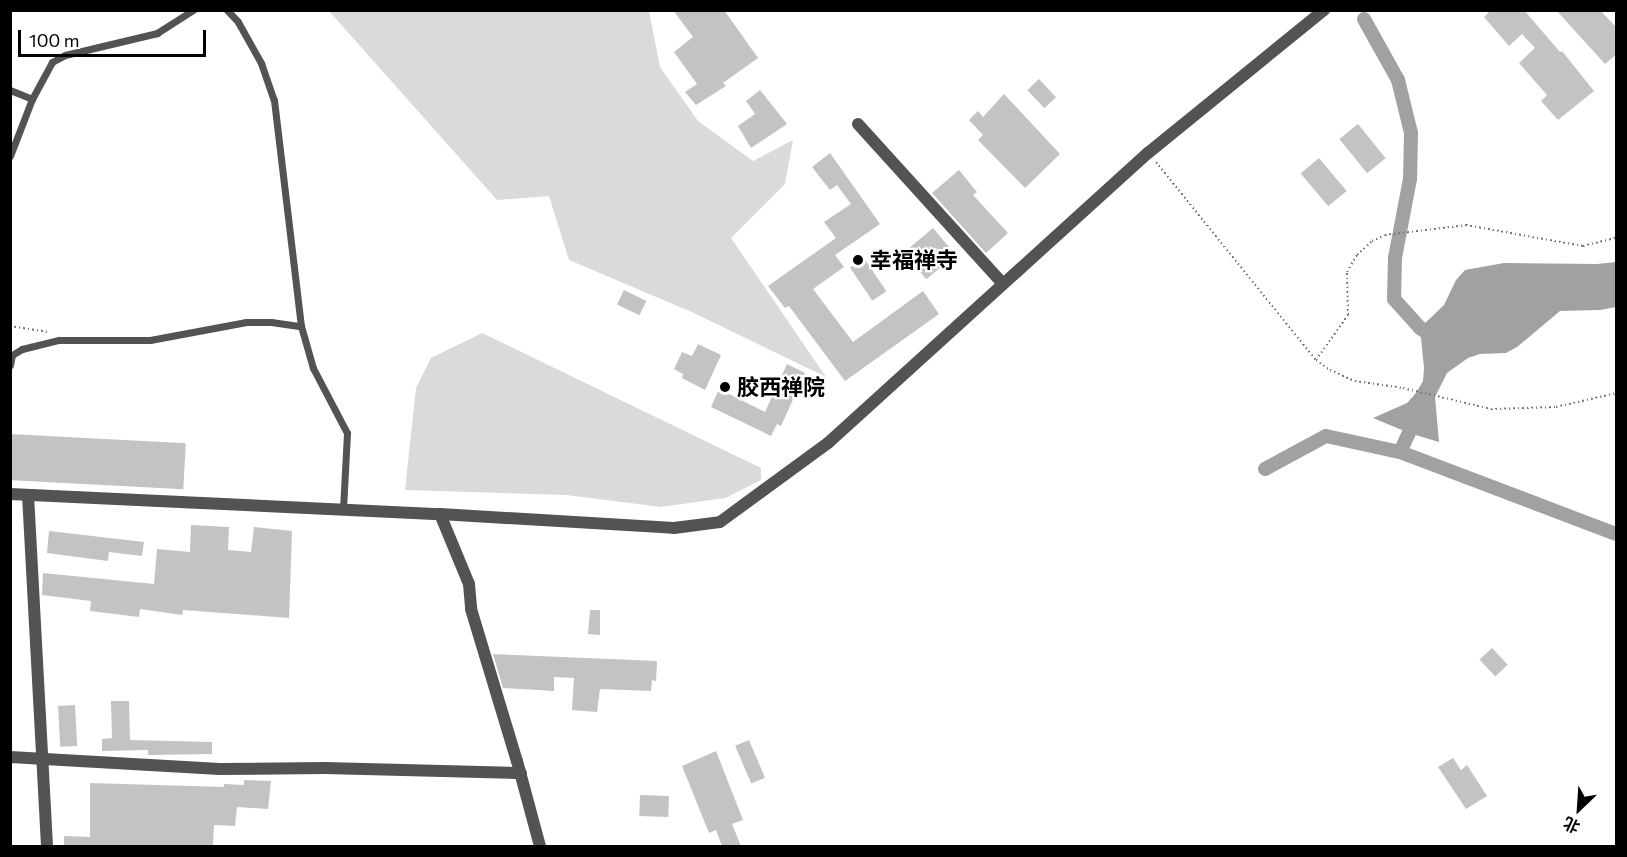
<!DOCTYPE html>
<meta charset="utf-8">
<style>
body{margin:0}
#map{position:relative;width:1627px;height:857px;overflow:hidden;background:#fff;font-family:Commissioner,"Noto Sans SC",sans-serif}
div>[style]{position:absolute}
.green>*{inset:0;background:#dadada}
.water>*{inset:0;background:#a1a1a1}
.canal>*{height:14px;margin:-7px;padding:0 7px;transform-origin:7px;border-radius:7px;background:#a1a1a1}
.building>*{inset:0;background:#c3c3c3;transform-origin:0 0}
.path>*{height:2px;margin-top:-1px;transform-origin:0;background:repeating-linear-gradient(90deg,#757575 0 1.5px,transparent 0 4.5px)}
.service>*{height:7px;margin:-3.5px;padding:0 3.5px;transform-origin:3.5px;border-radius:3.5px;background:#535353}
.minor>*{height:12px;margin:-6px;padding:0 6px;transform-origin:6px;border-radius:6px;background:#535353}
.dots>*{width:16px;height:16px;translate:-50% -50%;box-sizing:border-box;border:3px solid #fff;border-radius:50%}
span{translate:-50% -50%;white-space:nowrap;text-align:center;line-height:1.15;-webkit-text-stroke:4.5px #fff;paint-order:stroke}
.poi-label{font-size:22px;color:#000;font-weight:700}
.left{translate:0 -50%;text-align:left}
.frame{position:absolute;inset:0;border:12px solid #000;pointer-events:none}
.north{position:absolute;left:1549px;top:779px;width:60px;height:60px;-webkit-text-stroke:4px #fff;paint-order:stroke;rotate:205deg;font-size:16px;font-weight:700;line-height:24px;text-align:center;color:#000}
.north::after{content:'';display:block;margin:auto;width:21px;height:27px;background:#000;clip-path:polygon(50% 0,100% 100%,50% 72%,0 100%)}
.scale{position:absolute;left:18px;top:30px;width:188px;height:27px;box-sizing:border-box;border:3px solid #000;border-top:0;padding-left:8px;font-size:18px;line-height:21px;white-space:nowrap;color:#000;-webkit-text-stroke:4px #fff;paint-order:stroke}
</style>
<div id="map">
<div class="green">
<i style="clip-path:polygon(329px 11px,649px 11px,660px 67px,698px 121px,753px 161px,793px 140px,785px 184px,731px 238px,826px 377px,694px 313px,569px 260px,549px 196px,497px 200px)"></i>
<i style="clip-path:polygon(482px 333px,761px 468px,761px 480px,725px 498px,661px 507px,566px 495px,405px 490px,416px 388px,431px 358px)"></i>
</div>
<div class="water">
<i style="clip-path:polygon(1616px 262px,1616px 307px,1600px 310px,1560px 311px,1517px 347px,1506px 353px,1480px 354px,1468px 358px,1447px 373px,1435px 397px,1439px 442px,1409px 433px,1373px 418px,1407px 403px,1416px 393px,1423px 381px,1424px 368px,1420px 328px,1444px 305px,1456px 280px,1465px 270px,1504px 263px,1597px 264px)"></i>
</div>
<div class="canal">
<i style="left:1364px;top:19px;width:70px;rotate:60.9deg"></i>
<i style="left:1398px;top:80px;width:55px;rotate:76.2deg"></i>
<i style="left:1411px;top:133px;width:46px;rotate:91.2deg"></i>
<i style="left:1410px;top:179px;width:80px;rotate:100.8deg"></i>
<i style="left:1395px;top:258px;width:41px;rotate:91.4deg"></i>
<i style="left:1394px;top:299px;width:39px;rotate:48deg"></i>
<i style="left:1420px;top:328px;width:16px;rotate:35deg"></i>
<i style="left:1400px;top:452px;width:38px;rotate:-65deg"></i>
<i style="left:1265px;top:469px;width:69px;rotate:-28.4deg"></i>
<i style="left:1326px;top:436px;width:76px;rotate:12.2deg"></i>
<i style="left:1400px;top:452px;width:231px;rotate:20.8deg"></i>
</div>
<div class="building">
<i style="clip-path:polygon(673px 10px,724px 10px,758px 58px,723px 83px,726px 86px,696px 105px,685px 92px,697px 84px,674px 52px,693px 37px)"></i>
<i style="clip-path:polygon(1491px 10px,1524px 10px,1560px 52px,1562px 51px,1594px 91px,1558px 120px,1541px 101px,1547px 95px,1519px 63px,1535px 48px,1522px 34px,1509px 46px,1484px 17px)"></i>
<i style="clip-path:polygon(1556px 10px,1600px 10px,1617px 28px,1617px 54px,1605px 64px)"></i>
<i style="left:1039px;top:79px;width:25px;height:16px;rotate:47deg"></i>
<i style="clip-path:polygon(760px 90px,787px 124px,751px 148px,738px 126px,755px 114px,746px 101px)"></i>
<i style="clip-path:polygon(1004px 94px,1060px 154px,1025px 188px,978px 140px,983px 135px,969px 120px,978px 111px,983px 117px)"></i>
<i style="left:1358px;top:124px;width:44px;height:24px;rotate:51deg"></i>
<i style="clip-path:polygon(830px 153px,880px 224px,835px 255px,844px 267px,813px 289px,853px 342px,923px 291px,939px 314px,845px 381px,789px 306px,785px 308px,768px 286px,836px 238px,824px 222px,851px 204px,837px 185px,830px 190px,812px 167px)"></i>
<i style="left:1319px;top:158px;width:43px;height:24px;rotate:50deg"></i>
<i style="clip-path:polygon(959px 170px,977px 192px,973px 195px,1008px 233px,986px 253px,932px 193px)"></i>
<i style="left:933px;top:228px;width:35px;height:38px;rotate:50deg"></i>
<i style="left:864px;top:258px;width:40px;height:17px;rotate:56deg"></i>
<i style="left:624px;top:290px;width:25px;height:16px;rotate:26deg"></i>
<i style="clip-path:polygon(698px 344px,721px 355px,705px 390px,682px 378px,683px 374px,674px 369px,682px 352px,692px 356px)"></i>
<i style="clip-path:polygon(787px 364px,805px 373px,781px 426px,777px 424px,771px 436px,711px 407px,719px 389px,765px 412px)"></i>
<i style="left:10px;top:434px;width:176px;height:46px;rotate:3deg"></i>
<i style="clip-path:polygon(191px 525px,229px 527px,228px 550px,251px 552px,254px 527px,292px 531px,289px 618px,183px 610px,182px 615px,140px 609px,139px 617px,90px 611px,91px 601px,42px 595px,43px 573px,154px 584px,157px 549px,190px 552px)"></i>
<i style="clip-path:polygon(49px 531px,144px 542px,142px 556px,109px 552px,108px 561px,47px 553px)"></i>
<i style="clip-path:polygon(590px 610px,600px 610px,600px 635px,588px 634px)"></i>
<i style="left:1492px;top:648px;width:23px;height:17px;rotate:47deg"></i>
<i style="clip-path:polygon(493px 654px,657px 661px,656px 681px,652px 680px,651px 691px,600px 689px,597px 712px,572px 710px,574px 678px,554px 677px,554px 691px,503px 688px)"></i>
<i style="clip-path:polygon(111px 701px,129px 701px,130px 740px,212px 742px,212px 754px,148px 755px,148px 750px,102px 751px,102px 739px,112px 738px)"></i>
<i style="left:75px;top:705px;width:41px;height:17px;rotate:87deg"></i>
<i style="left:749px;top:740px;width:41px;height:15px;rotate:67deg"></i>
<i style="clip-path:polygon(716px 751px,743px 820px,732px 824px,741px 846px,722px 846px,716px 830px,709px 833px,682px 766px)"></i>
<i style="clip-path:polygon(1453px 758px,1461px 770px,1467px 765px,1487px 796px,1466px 809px,1438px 767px)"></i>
<i style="clip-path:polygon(244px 780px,271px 781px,268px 809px,237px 807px,235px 826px,214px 825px,213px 846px,64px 846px,64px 836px,90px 837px,90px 783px,224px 787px,224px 784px,244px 785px)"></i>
<i style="left:640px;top:795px;width:29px;height:21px;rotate:2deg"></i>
</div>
<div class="path">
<i style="left:1156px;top:162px;width:255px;rotate:51.1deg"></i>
<i style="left:1316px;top:360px;width:17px;rotate:36deg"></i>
<i style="left:1330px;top:370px;width:27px;rotate:24deg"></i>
<i style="left:1355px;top:381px;width:49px;rotate:8.3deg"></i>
<i style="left:1403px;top:388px;width:90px;rotate:13.4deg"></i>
<i style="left:1491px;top:409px;width:65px;rotate:-1.8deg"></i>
<i style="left:1556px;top:407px;width:62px;rotate:-13.1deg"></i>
<i style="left:10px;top:326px;width:39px;rotate:9deg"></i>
<i style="left:1316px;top:360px;width:55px;rotate:-54.6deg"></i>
<i style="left:1348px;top:315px;width:43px;rotate:-91.3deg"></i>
<i style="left:1347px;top:272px;width:20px;rotate:-60deg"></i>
<i style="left:1357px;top:255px;width:21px;rotate:-43deg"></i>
<i style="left:1372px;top:241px;width:14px;rotate:-25deg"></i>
<i style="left:1385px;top:235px;width:82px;rotate:-7deg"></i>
<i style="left:1466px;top:225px;width:119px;rotate:10.2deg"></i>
<i style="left:1583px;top:246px;width:34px;rotate:-14deg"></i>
</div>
<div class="service">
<i style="left:227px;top:10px;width:16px;rotate:47deg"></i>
<i style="left:238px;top:22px;width:47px;rotate:60.7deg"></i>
<i style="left:261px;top:63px;width:39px;rotate:71deg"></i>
<i style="left:274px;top:100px;width:228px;rotate:83.2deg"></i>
<i style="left:301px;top:326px;width:44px;rotate:74.1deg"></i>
<i style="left:313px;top:368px;width:73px;rotate:62.4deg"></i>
<i style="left:347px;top:433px;width:76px;rotate:93deg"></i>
<i style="left:10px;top:90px;width:24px;rotate:22deg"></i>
<i style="left:10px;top:156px;width:61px;rotate:-68.9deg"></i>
<i style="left:32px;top:99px;width:42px;rotate:-61.6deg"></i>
<i style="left:52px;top:62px;width:15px;rotate:-28deg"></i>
<i style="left:65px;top:55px;width:95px;rotate:-13.4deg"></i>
<i style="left:157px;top:33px;width:43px;rotate:-32.6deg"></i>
<i style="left:10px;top:365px;width:10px;rotate:-79deg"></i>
<i style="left:12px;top:355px;width:12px;rotate:-31deg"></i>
<i style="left:22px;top:349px;width:38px;rotate:-14deg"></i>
<i style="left:59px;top:340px;width:91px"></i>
<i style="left:150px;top:340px;width:98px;rotate:-10.6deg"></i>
<i style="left:246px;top:322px;width:25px"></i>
<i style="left:271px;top:322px;width:30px;rotate:8deg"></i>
</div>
<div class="minor">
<i style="left:858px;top:124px;width:215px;rotate:47.8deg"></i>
<i style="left:10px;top:494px;width:430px;rotate:2.7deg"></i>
<i style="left:440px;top:514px;width:234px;rotate:3.4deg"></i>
<i style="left:674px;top:528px;width:46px;rotate:-7.4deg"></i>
<i style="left:720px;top:522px;width:134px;rotate:-36.2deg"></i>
<i style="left:828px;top:443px;width:432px;rotate:-42.2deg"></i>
<i style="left:1148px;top:153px;width:227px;rotate:-39.1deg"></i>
<i style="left:28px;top:495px;width:352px;rotate:86.9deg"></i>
<i style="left:440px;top:514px;width:76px;rotate:67.5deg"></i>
<i style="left:469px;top:584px;width:25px;rotate:85deg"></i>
<i style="left:471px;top:609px;width:159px;rotate:73.2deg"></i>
<i style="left:517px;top:761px;width:88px;rotate:74.9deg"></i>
<i style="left:10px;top:757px;width:210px;rotate:3.3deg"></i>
<i style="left:220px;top:769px;width:105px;rotate:-0.5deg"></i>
<i style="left:325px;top:768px;width:196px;rotate:1.5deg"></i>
</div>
<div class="dots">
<i style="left:858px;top:260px;background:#000"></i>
<i style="left:725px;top:387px;background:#000"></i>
</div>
<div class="poi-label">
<span class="left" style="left:870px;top:260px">幸福禅寺</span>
<span class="left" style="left:737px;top:387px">胶西禅院</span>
</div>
<div class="frame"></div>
<div class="north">北</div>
<div class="scale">100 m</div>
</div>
